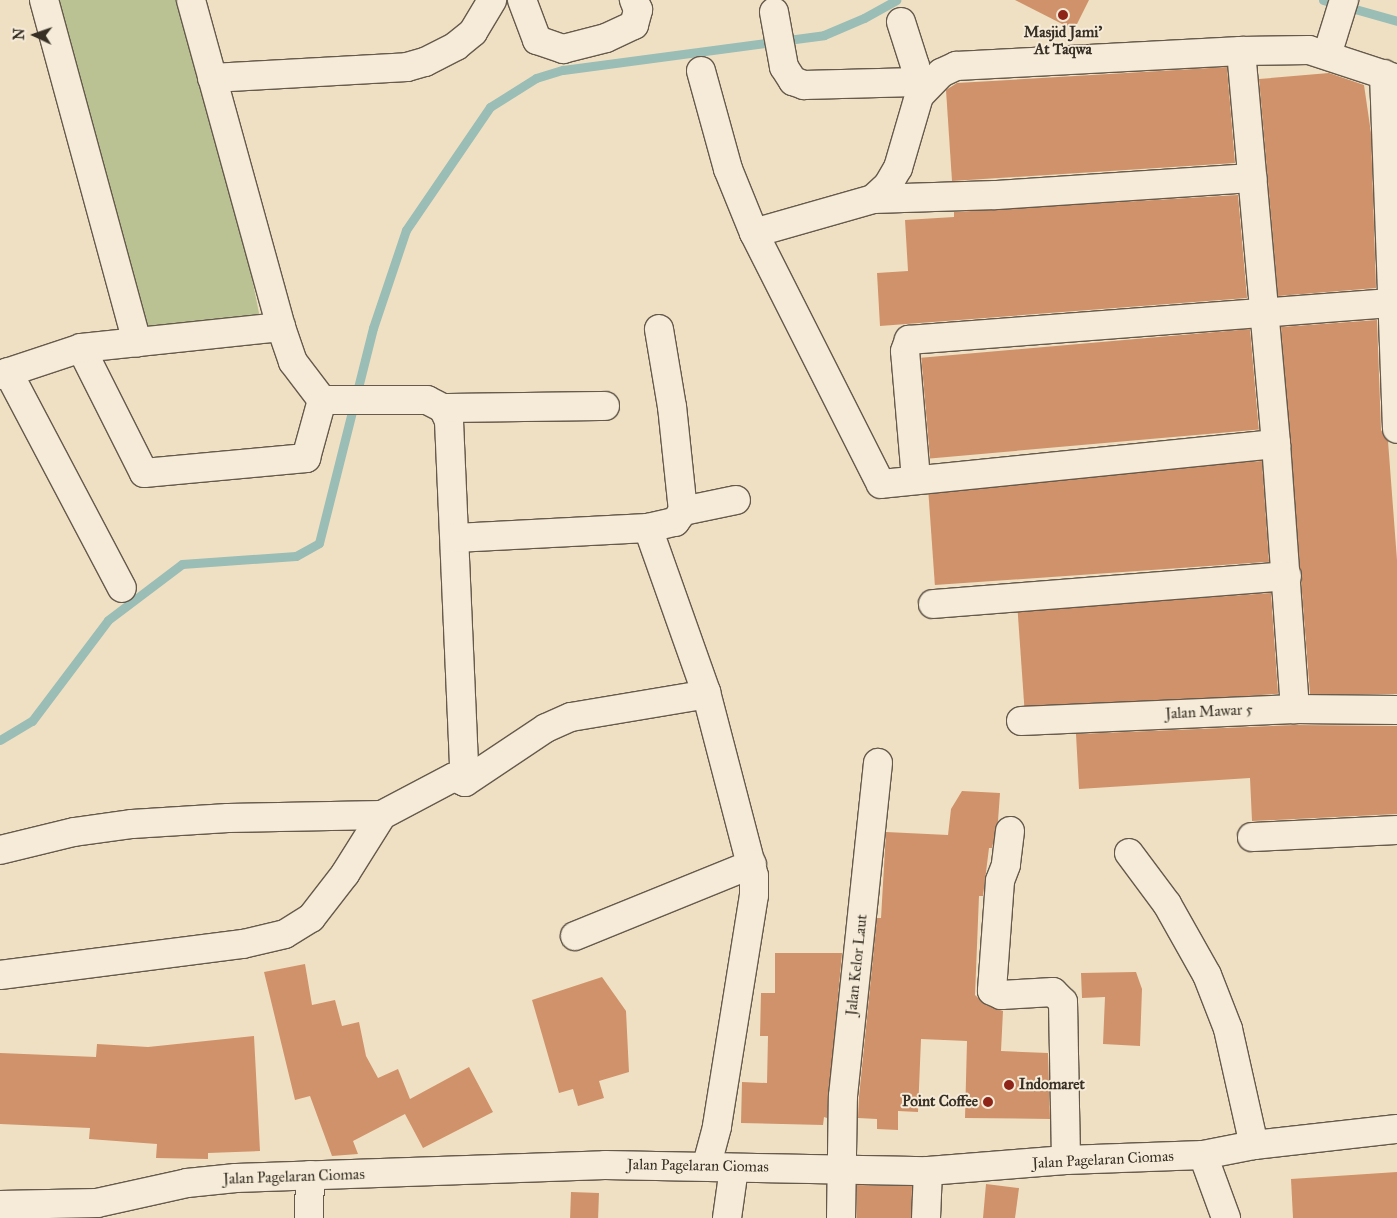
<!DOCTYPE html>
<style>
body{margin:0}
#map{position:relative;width:1397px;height:1218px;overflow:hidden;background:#efe0c3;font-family:"IM FELL Great Primer",serif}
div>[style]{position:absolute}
.green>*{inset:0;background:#bac293}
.stream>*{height:9px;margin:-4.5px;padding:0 4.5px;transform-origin:4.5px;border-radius:4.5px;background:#9abdb6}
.building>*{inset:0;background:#d0926a;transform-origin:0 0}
.roads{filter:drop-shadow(1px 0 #655a4c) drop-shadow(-1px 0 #655a4c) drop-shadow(0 1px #655a4c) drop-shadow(0 -1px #655a4c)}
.minor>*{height:28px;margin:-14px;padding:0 14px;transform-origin:14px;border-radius:14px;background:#f5ebd8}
.secondary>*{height:28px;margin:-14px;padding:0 14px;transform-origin:14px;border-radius:14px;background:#f5ebd8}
.dots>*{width:14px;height:14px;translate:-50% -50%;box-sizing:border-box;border:2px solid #f5ebd8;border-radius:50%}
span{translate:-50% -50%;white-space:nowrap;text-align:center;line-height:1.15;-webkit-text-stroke:4px #f5ebd8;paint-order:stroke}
.poi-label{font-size:15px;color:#372e24;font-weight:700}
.left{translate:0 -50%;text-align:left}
.right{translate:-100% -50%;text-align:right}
.street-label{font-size:15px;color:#372e24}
.north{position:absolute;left:10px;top:10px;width:50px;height:50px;-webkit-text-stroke:4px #f5ebd8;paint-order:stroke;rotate:273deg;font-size:14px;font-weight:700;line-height:20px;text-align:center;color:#372e24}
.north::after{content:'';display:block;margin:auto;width:18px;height:22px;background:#372e24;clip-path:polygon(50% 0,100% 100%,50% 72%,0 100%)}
</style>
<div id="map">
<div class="green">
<i style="clip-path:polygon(52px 0,189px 0,212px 78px,260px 318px,141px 336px)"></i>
</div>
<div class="stream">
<i style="left:1323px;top:0;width:77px;rotate:15.8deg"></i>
<i style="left:0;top:740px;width:37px;rotate:-31deg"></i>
<i style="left:32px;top:721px;width:126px;rotate:-53deg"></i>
<i style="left:108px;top:620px;width:93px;rotate:-37.1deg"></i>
<i style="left:182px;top:564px;width:114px;rotate:-4deg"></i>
<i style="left:296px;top:556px;width:26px;rotate:-29deg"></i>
<i style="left:319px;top:543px;width:222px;rotate:-75.9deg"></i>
<i style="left:373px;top:328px;width:103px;rotate:-71.4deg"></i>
<i style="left:406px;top:230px;width:149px;rotate:-55.7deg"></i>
<i style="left:490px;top:107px;width:54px;rotate:-32.2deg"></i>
<i style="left:536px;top:78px;width:28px;rotate:-17deg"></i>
<i style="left:563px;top:70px;width:263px;rotate:-7.6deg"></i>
<i style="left:824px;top:35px;width:43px;rotate:-23deg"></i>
<i style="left:864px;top:18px;width:37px;rotate:-29deg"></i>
</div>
<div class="building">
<i style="clip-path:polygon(1015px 0,1089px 0,1074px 30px)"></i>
<i style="clip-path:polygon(1227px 67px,1235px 163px,952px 181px,946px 90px,957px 83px)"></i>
<i style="clip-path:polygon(1329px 73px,1364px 85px,1371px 133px,1376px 288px,1278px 296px,1259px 79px)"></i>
<i style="clip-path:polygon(1238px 195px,1247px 298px,880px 326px,877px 273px,908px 271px,905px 220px,954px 217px,954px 212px)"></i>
<i style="clip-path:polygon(1377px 320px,1381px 430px,1388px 441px,1397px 560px,1397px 694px,1310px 694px,1281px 327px)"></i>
<i style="left:1250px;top:329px;width:101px;height:330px;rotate:85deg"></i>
<i style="left:1262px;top:461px;width:101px;height:335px;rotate:86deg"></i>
<i style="left:1271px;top:593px;width:101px;height:254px;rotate:86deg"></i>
<i style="clip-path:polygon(1295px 725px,1397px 726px,1397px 814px,1252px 821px,1250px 778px,1079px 789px,1076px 734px)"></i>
<i style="clip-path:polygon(962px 791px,1000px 793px,998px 821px,992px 848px,989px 848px,983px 896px,979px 896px,975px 995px,986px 1005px,1003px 1011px,1001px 1051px,1048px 1053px,1050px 1119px,965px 1118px,967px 1041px,921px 1039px,918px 1112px,898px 1111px,898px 1130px,877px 1129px,877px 1119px,858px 1118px,859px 1097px,877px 918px,881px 918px,886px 832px,948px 835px,951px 809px)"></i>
<i style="clip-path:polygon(775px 953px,842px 953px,827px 1118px,824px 1117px,823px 1125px,741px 1123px,742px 1082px,767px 1083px,768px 1036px,760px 1036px,761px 993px,775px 993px)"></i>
<i style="clip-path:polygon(305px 964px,312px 1005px,335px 1000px,342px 1026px,359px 1022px,366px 1056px,378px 1078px,398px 1069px,410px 1099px,469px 1067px,493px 1112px,423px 1148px,405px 1114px,353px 1141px,358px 1154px,332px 1156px,310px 1096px,295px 1100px,264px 972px)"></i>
<i style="clip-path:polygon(1136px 972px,1142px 989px,1140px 1046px,1103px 1044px,1105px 997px,1082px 998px,1081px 973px)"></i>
<i style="clip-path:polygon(602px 977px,626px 1011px,629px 1072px,599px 1081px,604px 1098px,578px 1106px,573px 1089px,559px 1093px,532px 1000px)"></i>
<i style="clip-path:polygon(254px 1036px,260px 1151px,208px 1153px,208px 1159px,156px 1158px,157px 1144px,89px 1139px,90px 1128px,0 1124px,0 1053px,96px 1057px,97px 1044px,148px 1047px)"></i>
<i style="clip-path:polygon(1397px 1172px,1397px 1218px,1293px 1218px,1291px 1179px)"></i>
<i style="clip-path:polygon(986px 1184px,1019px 1188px,1015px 1218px,983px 1218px)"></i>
<i style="left:857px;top:1185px;width:55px;height:33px;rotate:1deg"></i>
<i style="left:571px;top:1192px;width:28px;height:26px;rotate:2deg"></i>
</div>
<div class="roads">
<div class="minor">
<i style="left:44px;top:0;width:355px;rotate:74.8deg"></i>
<i style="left:522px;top:0;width:43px;rotate:69.4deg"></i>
<i style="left:537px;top:40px;width:28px;rotate:19deg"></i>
<i style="left:563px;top:49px;width:44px;rotate:-14.3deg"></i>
<i style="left:606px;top:38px;width:31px;rotate:-25deg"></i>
<i style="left:634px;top:25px;width:16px;rotate:-75deg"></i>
<i style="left:638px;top:10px;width:11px;rotate:-112deg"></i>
<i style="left:774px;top:12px;width:56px;rotate:79.7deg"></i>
<i style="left:784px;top:67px;width:17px;rotate:57deg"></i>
<i style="left:793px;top:81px;width:12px;rotate:20deg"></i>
<i style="left:804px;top:85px;width:113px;rotate:-1.5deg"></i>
<i style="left:901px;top:22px;width:46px;rotate:72.3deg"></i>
<i style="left:915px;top:66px;width:30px;rotate:82deg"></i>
<i style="left:1241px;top:51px;width:395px;rotate:84.9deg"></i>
<i style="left:1276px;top:444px;width:266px;rotate:85.9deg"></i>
<i style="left:1327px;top:55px;width:58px;rotate:-72.8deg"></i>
<i style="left:701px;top:71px;width:102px;rotate:74.6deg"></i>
<i style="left:728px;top:169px;width:69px;rotate:67.9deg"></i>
<i style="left:754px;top:233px;width:281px;rotate:63.2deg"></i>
<i style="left:881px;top:484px;width:397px;rotate:-5.8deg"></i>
<i style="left:1384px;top:74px;width:355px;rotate:87.9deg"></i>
<i style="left:212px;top:78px;width:195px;rotate:-3.2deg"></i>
<i style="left:407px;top:67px;width:19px;rotate:-16deg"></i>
<i style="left:425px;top:62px;width:35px;rotate:-27deg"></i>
<i style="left:456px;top:46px;width:22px;rotate:-39deg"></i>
<i style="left:473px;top:32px;width:37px;rotate:-59deg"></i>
<i style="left:873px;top:199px;width:21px;rotate:-43deg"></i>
<i style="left:888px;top:185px;width:20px;rotate:-60deg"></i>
<i style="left:898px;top:168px;width:75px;rotate:-73.7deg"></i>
<i style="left:919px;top:96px;width:32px;rotate:-46deg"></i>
<i style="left:941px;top:73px;width:17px;rotate:-25deg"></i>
<i style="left:956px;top:66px;width:285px;rotate:-3deg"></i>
<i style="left:1241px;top:51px;width:68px;rotate:-0.8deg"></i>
<i style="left:1309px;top:50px;width:93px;rotate:18.2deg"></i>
<i style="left:754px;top:233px;width:124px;rotate:-15.9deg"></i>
<i style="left:873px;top:199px;width:123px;rotate:-1.9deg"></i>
<i style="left:996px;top:195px;width:257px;rotate:-3.8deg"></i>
<i style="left:81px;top:348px;width:140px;rotate:63.3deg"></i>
<i style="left:144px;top:473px;width:163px;rotate:-5.3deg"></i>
<i style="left:306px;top:458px;width:60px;rotate:-74.6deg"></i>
<i style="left:322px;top:400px;width:48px;rotate:-127.3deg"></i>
<i style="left:293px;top:362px;width:37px;rotate:-109deg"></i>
<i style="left:281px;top:327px;width:339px;rotate:-105.4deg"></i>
<i style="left:8px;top:372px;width:244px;rotate:62.2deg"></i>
<i style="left:0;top:375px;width:85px;rotate:-18.4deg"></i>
<i style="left:81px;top:348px;width:201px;rotate:-6deg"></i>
<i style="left:322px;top:400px;width:105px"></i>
<i style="left:427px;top:400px;width:18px;rotate:27deg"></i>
<i style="left:443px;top:408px;width:14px;rotate:65deg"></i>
<i style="left:449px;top:421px;width:361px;rotate:87.5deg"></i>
<i style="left:443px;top:408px;width:162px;rotate:-0.7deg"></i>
<i style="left:916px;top:479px;width:128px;rotate:-94.9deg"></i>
<i style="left:905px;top:351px;width:12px;rotate:-70deg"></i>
<i style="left:909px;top:340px;width:482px;rotate:-4.4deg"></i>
<i style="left:683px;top:511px;width:54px;rotate:-11.7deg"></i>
<i style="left:648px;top:528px;width:28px;rotate:-13deg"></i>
<i style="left:675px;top:522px;width:14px;rotate:-54deg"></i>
<i style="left:683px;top:511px;width:105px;rotate:-96deg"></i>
<i style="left:672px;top:407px;width:79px;rotate:-99.5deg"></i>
<i style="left:455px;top:538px;width:193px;rotate:-3deg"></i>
<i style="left:648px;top:528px;width:174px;rotate:70.5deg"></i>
<i style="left:706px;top:692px;width:190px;rotate:75.4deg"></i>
<i style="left:754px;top:876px;width:19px;rotate:90deg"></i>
<i style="left:754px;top:895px;width:235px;rotate:99.1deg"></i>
<i style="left:717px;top:1127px;width:39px;rotate:105deg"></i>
<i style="left:933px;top:604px;width:355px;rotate:-4.5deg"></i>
<i style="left:1021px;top:721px;width:274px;rotate:-2.5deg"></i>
<i style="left:1295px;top:709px;width:102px;rotate:0.6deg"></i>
<i style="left:1010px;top:831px;width:34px;rotate:97deg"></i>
<i style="left:1006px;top:865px;width:17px;rotate:111deg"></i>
<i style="left:1000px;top:881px;width:110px;rotate:94.2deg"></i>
<i style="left:992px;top:991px;width:10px;rotate:24deg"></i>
<i style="left:1001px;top:995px;width:52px;rotate:-3.3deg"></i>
<i style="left:1053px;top:992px;width:14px;rotate:45deg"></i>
<i style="left:1063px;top:1002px;width:158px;rotate:88.9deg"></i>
<i style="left:1252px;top:837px;width:145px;rotate:-2.8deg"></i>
<i style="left:0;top:850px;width:76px;rotate:-13.7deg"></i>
<i style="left:74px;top:832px;width:59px;rotate:-7.9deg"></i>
<i style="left:132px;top:824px;width:96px;rotate:-3.6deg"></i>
<i style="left:228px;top:818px;width:154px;rotate:-1.1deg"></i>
<i style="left:382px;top:815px;width:81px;rotate:-27.8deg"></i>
<i style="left:454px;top:777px;width:12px;rotate:24deg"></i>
<i style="left:465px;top:782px;width:97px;rotate:-33.7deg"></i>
<i style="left:546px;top:728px;width:27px;rotate:-24deg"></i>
<i style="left:571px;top:717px;width:127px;rotate:-9.5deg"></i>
<i style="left:696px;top:696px;width:11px;rotate:-22deg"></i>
<i style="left:1129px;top:853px;width:64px;rotate:53.3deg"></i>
<i style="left:1167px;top:904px;width:81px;rotate:60.6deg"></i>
<i style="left:1207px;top:975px;width:58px;rotate:68.7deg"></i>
<i style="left:1228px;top:1029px;width:119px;rotate:77.4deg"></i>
<i style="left:575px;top:936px;width:191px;rotate:-22.1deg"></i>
<i style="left:0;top:975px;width:245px;rotate:-7.3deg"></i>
<i style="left:243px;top:944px;width:43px;rotate:-13.4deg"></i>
<i style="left:285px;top:934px;width:31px;rotate:-32deg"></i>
<i style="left:311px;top:918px;width:56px;rotate:-52.3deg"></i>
<i style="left:345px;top:874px;width:70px;rotate:-57.9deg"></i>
<i style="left:1203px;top:1155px;width:67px;rotate:69.9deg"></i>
<i style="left:309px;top:1218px;width:43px;rotate:-88.7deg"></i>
<i style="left:727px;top:1218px;width:50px;rotate:-82deg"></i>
<i style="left:841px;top:1218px;width:122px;rotate:-89.1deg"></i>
<i style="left:843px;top:1096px;width:335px;rotate:-84deg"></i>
<i style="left:926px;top:1218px;width:47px;rotate:-87.6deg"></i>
</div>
<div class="secondary">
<i style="left:0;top:1205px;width:97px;rotate:-1.2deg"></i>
<i style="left:97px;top:1203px;width:92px;rotate:-12.5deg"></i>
<i style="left:187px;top:1183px;width:49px;rotate:-5.8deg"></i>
<i style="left:236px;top:1178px;width:369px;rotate:-2deg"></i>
<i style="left:605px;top:1165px;width:323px;rotate:1.1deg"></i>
<i style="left:928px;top:1171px;width:138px;rotate:-4.6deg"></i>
<i style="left:1066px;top:1160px;width:137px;rotate:-2.1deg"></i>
<i style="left:1203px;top:1155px;width:52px;rotate:-11.1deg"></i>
<i style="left:1254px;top:1145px;width:144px;rotate:-6.4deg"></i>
</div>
</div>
<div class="dots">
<i style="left:1063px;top:15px;background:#8f2418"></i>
<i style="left:1009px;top:1085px;background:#8f2418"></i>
<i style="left:988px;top:1102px;background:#8f2418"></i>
</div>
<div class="poi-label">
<span style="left:1063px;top:41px">Masjid Jami'<br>At Taqwa</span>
<span class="left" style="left:1019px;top:1085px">Indomaret</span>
<span class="right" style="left:978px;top:1102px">Point Coffee</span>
</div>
<div class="street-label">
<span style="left:1209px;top:712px;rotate:-3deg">Jalan Mawar 5</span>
<span style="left:857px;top:965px;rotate:-84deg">Jalan Kelor Laut</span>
<span style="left:1103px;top:1160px;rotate:-3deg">Jalan Pagelaran Ciomas</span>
<span style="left:698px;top:1166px;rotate:1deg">Jalan Pagelaran Ciomas</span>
<span style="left:294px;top:1177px;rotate:-2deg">Jalan Pagelaran Ciomas</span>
</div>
<div class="north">N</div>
</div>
